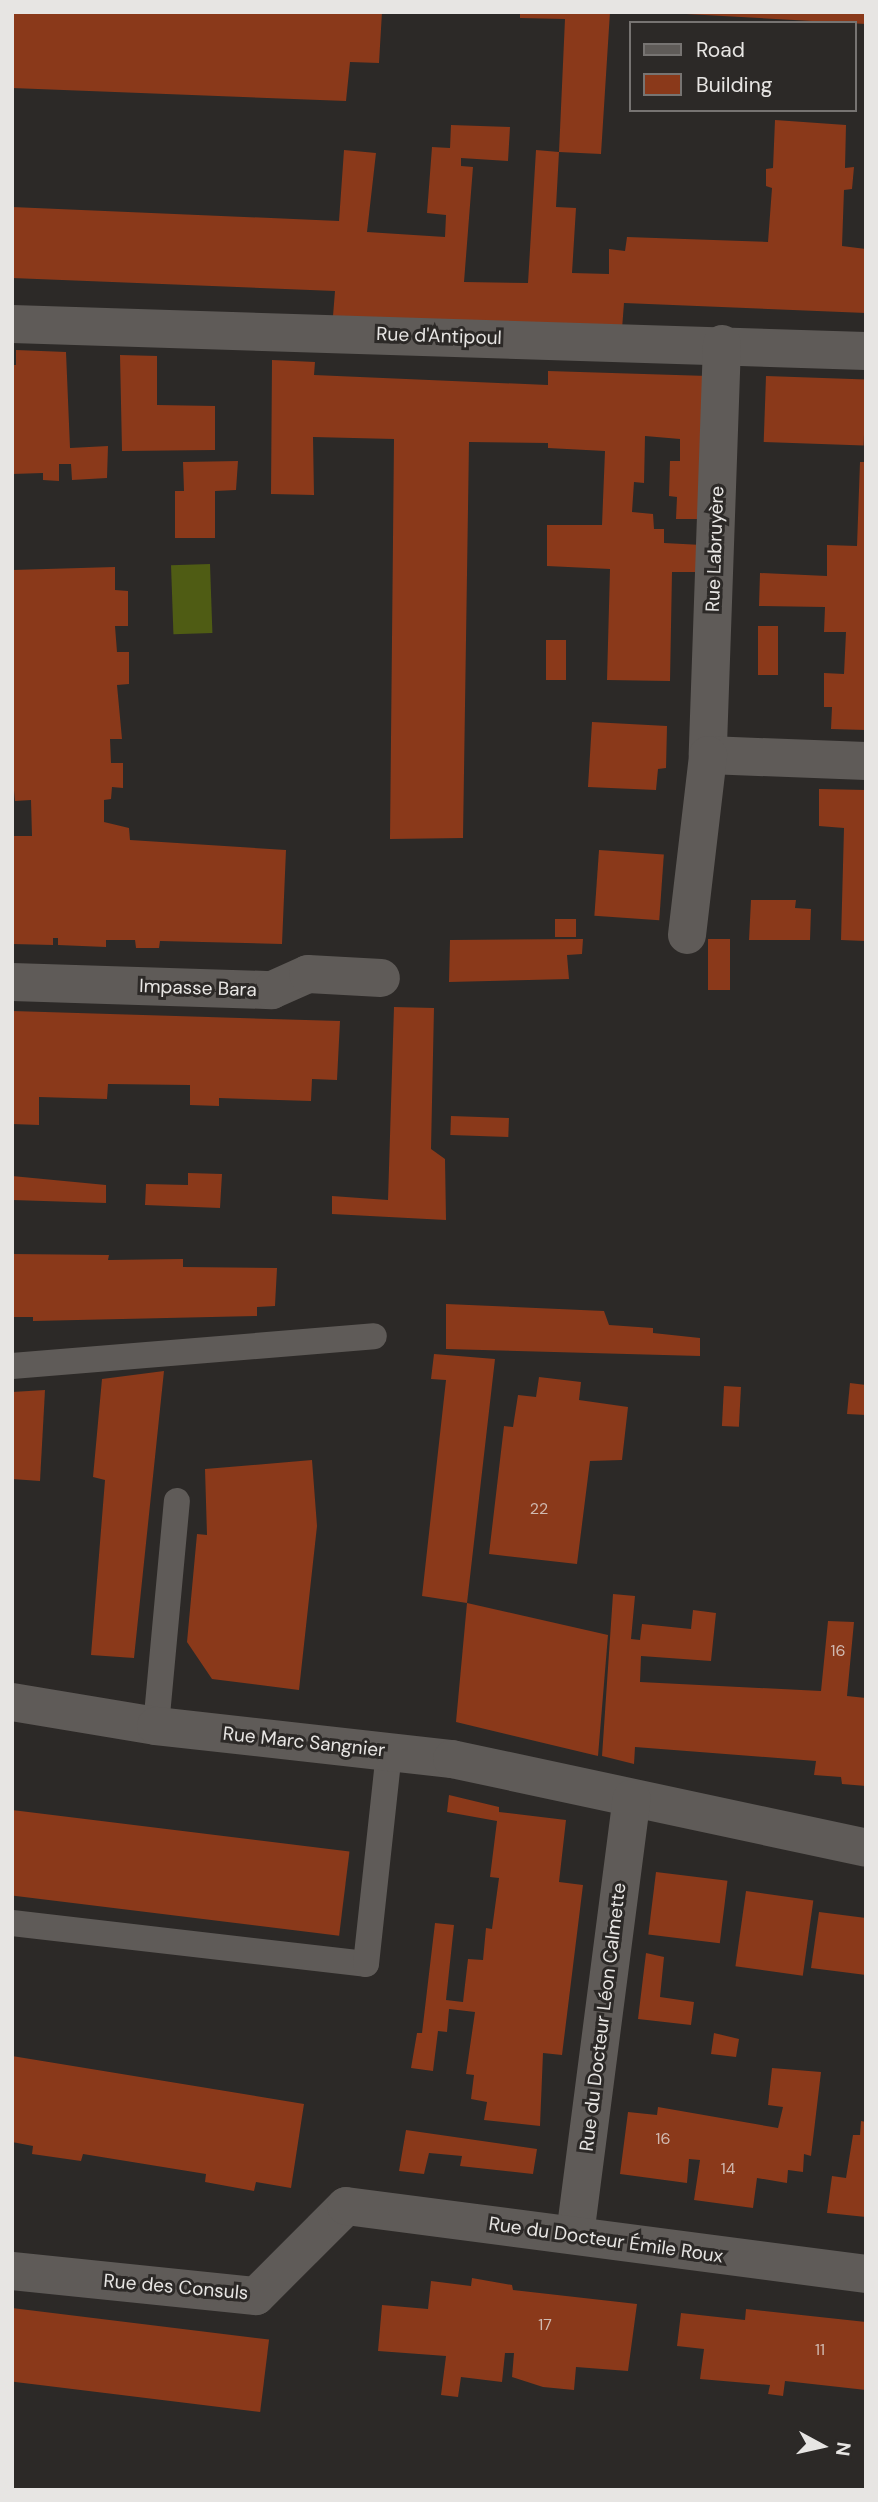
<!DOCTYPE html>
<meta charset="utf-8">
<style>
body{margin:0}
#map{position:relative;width:878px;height:2502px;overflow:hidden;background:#2c2927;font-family:"DM Sans",sans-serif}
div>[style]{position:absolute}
.water>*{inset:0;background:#4f5c14;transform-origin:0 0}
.building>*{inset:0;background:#8a391a;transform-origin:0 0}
.lane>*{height:26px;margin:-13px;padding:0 13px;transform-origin:13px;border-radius:13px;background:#5f5b58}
.street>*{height:38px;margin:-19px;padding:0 19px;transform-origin:19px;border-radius:19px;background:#5f5b58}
span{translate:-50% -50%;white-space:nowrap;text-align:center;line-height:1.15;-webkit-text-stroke:6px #2c2927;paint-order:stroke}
.number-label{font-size:16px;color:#d0bab1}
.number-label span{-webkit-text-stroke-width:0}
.street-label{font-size:19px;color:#e7e5e3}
.frame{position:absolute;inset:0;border:14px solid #e7e5e3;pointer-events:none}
.legend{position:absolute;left:629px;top:21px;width:228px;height:91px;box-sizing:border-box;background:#2c2927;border:2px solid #777472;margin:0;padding:9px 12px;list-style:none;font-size:21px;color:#e7e5e3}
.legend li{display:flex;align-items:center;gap:14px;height:35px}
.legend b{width:35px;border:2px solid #777472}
.north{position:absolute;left:787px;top:2411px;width:70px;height:70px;-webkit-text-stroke:5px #2c2927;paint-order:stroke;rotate:98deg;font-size:19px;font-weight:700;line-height:28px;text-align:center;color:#e7e5e3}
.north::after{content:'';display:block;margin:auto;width:24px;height:32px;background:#e7e5e3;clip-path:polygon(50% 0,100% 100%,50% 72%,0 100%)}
</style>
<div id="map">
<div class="water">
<i style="left:210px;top:564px;width:69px;height:39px;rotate:88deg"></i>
</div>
<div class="building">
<i style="clip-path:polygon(12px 12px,382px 12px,379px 63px,350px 62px,346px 101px,12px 88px)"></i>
<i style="clip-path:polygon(520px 12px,610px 12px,601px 154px,559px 152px,565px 19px,520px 18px)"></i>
<i style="clip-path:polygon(686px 12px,866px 12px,866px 24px,686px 14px)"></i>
<i style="clip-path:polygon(775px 120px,846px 125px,845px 168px,854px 167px,852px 189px,844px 190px,842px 246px,866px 249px,866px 313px,624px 303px,622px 329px,333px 316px,335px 291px,12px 278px,12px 207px,339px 221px,344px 150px,376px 153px,367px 232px,445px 237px,446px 215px,427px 213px,432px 147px,450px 148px,451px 125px,510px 127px,508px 161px,461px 158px,461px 166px,473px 167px,464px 282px,528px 283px,536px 150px,559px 152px,556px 207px,576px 208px,572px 273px,609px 274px,609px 249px,625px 251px,627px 237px,768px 242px,772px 188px,766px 186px,766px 169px,773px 168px)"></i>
<i style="clip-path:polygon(16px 350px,66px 352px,70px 448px,108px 446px,107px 478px,72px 480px,71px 464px,59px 464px,59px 481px,43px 480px,43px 473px,12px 474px,12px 365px,16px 365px)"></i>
<i style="clip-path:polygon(120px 355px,157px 356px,157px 405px,215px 406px,215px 450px,122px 451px)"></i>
<i style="clip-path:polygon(272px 360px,315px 362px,314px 375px,548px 385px,548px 371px,708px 376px,702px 519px,676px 519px,677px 497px,669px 496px,670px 461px,680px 461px,680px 439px,645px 436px,644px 483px,634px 482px,632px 512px,653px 514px,654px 529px,664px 529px,664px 543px,702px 545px,702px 572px,672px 572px,670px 681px,607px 680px,610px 569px,547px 566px,547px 525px,602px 525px,605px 451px,548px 448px,548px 443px,469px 442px,463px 838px,390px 839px,394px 439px,313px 437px,314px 495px,271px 494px)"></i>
<i style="left:766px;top:376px;width:100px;height:66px;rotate:2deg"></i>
<i style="clip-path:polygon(238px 461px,236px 490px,215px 491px,215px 538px,175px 538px,175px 491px,184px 491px,183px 462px)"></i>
<i style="clip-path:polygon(860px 462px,866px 462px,866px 730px,831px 729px,832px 707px,824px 707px,824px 673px,844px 674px,846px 632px,824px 632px,825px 607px,759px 606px,760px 573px,827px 576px,827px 545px,857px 546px)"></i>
<i style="clip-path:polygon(115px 567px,115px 590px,128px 591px,128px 626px,115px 626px,117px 652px,129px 652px,129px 684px,117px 685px,122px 739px,110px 739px,111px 763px,123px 763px,123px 788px,112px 787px,111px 799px,104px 800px,104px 822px,129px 828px,130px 840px,286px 850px,282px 944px,160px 941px,159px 948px,136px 948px,135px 940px,106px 940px,106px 947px,58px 945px,58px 938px,53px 938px,53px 945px,12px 944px,12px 836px,32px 836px,31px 800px,15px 801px,12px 770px,12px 570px)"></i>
<i style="left:758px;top:626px;width:20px;height:49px"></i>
<i style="left:546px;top:640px;width:20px;height:40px"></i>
<i style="clip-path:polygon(592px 722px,667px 726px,666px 768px,658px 769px,656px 790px,588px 787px)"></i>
<i style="clip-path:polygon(819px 789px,866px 790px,866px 941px,841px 940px,844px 828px,819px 826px)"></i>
<i style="left:599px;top:850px;width:65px;height:66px;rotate:4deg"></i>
<i style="clip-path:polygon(751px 900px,796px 900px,795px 908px,811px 909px,810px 940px,749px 940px)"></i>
<i style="left:555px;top:919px;width:21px;height:18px"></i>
<i style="clip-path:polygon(583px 939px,582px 954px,567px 955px,569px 979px,449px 982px,450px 940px)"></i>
<i style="left:730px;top:939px;width:51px;height:22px;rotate:90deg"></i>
<i style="clip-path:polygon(394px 1007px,434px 1008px,431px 1149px,445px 1159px,446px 1220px,332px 1214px,332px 1196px,388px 1200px)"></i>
<i style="clip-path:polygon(12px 1011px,340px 1021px,337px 1080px,312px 1079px,311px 1101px,219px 1098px,219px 1106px,190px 1105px,190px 1085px,108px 1084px,107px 1099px,39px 1097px,39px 1125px,12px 1124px)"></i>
<i style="left:451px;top:1116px;width:58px;height:19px;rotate:2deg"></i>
<i style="clip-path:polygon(188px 1173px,222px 1174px,220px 1208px,145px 1205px,146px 1184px,188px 1185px)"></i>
<i style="clip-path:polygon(12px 1176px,106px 1185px,106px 1203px,12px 1200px)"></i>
<i style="clip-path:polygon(12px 1254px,109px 1255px,108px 1260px,183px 1259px,183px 1267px,277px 1268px,275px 1306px,257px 1307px,257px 1316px,33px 1321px,33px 1317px,12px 1317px)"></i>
<i style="clip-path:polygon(446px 1304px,604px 1311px,609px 1325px,653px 1328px,653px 1333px,700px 1338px,700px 1356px,446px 1349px)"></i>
<i style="clip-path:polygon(434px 1354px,495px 1359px,467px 1603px,422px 1596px,446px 1380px,431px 1379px)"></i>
<i style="clip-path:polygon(164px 1371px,134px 1658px,91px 1655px,105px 1480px,93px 1477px,102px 1379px)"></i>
<i style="clip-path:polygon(539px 1377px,581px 1382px,579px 1400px,628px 1407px,622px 1460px,590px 1461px,577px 1564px,489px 1554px,504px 1426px,513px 1427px,518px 1395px,536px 1397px)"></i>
<i style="clip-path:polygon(850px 1383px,866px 1385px,866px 1415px,847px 1414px)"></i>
<i style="left:724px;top:1386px;width:17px;height:40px;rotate:3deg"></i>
<i style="clip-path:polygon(45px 1390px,40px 1481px,12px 1479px,12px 1392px)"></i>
<i style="clip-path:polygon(312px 1460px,317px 1526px,299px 1690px,212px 1679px,187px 1642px,197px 1534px,207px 1535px,205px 1469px)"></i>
<i style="clip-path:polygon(613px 1594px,635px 1596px,631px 1639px,640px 1640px,642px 1624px,691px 1629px,693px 1610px,716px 1613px,711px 1661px,641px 1656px,640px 1682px,821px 1691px,828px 1621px,854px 1622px,847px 1696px,866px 1698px,866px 1786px,842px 1784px,841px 1777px,814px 1775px,816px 1761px,635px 1747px,634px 1764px,602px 1756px)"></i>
<i style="clip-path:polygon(467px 1603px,608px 1635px,598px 1756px,456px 1722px)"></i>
<i style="clip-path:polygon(449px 1795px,499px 1807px,499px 1812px,566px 1820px,559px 1882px,583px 1885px,562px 2055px,543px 2053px,540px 2126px,484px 2120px,487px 2102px,471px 2099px,474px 2075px,466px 2074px,475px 2012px,449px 2009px,447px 2032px,438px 2031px,433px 2071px,411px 2068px,417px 2033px,422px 2033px,435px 1923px,454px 1925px,446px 2000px,463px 2002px,468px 1959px,483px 1960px,486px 1928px,492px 1929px,499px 1878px,490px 1877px,497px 1821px,447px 1812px)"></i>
<i style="left:12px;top:1810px;width:340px;height:85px;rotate:7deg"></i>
<i style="left:656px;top:1872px;width:72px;height:63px;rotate:7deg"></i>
<i style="left:746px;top:1891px;width:68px;height:76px;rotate:8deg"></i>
<i style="clip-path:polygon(819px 1912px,866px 1918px,866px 1975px,811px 1968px)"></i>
<i style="clip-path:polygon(646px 1953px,664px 1957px,660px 1997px,694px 2002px,691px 2025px,638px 2019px)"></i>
<i style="clip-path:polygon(714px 2033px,739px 2039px,736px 2057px,711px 2054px)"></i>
<i style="clip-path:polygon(12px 2056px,304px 2104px,291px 2188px,256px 2182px,254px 2191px,205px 2182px,206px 2174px,83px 2154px,81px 2161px,32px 2154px,33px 2146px,12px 2142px)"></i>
<i style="clip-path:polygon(772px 2068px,821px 2072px,811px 2156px,804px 2154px,803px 2172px,788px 2170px,787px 2183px,757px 2178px,753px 2208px,694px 2200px,700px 2160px,689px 2159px,687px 2183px,620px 2174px,628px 2112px,657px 2115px,658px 2107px,778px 2128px,783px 2107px,768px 2105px)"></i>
<i style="clip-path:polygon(861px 2121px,866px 2122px,866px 2217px,827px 2213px,832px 2176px,846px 2178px,853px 2135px,860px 2135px)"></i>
<i style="clip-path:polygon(406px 2130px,537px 2149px,533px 2174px,460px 2166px,462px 2156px,429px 2153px,424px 2174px,399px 2171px)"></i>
<i style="clip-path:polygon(472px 2278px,512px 2285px,513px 2290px,637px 2304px,628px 2371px,576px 2367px,574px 2390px,543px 2387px,512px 2377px,514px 2353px,505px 2353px,502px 2382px,461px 2377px,458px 2397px,441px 2395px,446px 2356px,378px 2351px,382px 2305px,428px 2309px,431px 2281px,471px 2286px)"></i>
<i style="left:12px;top:2308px;width:259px;height:73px;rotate:7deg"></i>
<i style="clip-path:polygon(746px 2309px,866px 2322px,866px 2390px,785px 2381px,783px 2396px,768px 2394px,770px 2385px,700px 2379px,704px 2349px,677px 2346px,681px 2313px,745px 2320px)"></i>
</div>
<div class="lane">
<i style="left:12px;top:1366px;width:363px;rotate:-4.7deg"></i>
<i style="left:156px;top:1726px;width:226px;rotate:-84.7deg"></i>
<i style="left:12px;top:1923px;width:356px;rotate:6.6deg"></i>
<i style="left:366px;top:1964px;width:213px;rotate:-83.8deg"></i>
</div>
<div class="street">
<i style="left:12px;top:324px;width:854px;rotate:1.81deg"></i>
<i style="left:722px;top:344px;width:411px;rotate:92deg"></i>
<i style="left:708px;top:755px;width:158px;rotate:2.2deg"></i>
<i style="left:687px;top:935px;width:181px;rotate:-83.3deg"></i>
<i style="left:12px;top:982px;width:260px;rotate:1.8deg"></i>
<i style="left:272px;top:990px;width:39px;rotate:-24deg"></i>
<i style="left:308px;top:974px;width:73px;rotate:3.1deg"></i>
<i style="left:12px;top:1702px;width:146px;rotate:9.5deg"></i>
<i style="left:156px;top:1726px;width:298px;rotate:6.4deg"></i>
<i style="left:452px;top:1759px;width:423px;rotate:12.1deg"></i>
<i style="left:575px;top:2235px;width:440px;rotate:-82.6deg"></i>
<i style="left:12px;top:2271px;width:245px;rotate:5.9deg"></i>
<i style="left:256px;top:2296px;width:127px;rotate:-45deg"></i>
<i style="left:346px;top:2206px;width:524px;rotate:7.45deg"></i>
</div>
<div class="number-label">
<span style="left:539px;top:1509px">22</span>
<span style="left:838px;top:1651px">16</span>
<span style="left:663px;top:2139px">16</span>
<span style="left:728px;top:2169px">14</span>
<span style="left:545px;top:2325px">17</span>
<span style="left:820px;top:2350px">11</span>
</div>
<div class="street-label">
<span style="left:439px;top:336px;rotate:2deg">Rue d'Antipoul</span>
<span style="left:715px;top:549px;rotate:-88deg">Rue Labruyère</span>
<span style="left:198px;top:988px;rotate:2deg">Impasse Bara</span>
<span style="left:304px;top:1742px;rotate:6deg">Rue Marc Sangnier</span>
<span style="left:603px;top:2017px;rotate:-83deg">Rue du Docteur Léon Calmette</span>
<span style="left:606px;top:2240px;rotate:8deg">Rue du Docteur Émile Roux</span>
<span style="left:176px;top:2287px;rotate:5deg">Rue des Consuls</span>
</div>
<div class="frame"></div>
<ul class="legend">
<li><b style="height:9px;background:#5f5b58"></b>Road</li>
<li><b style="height:19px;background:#8a391a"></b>Building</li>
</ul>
<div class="north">N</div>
</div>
